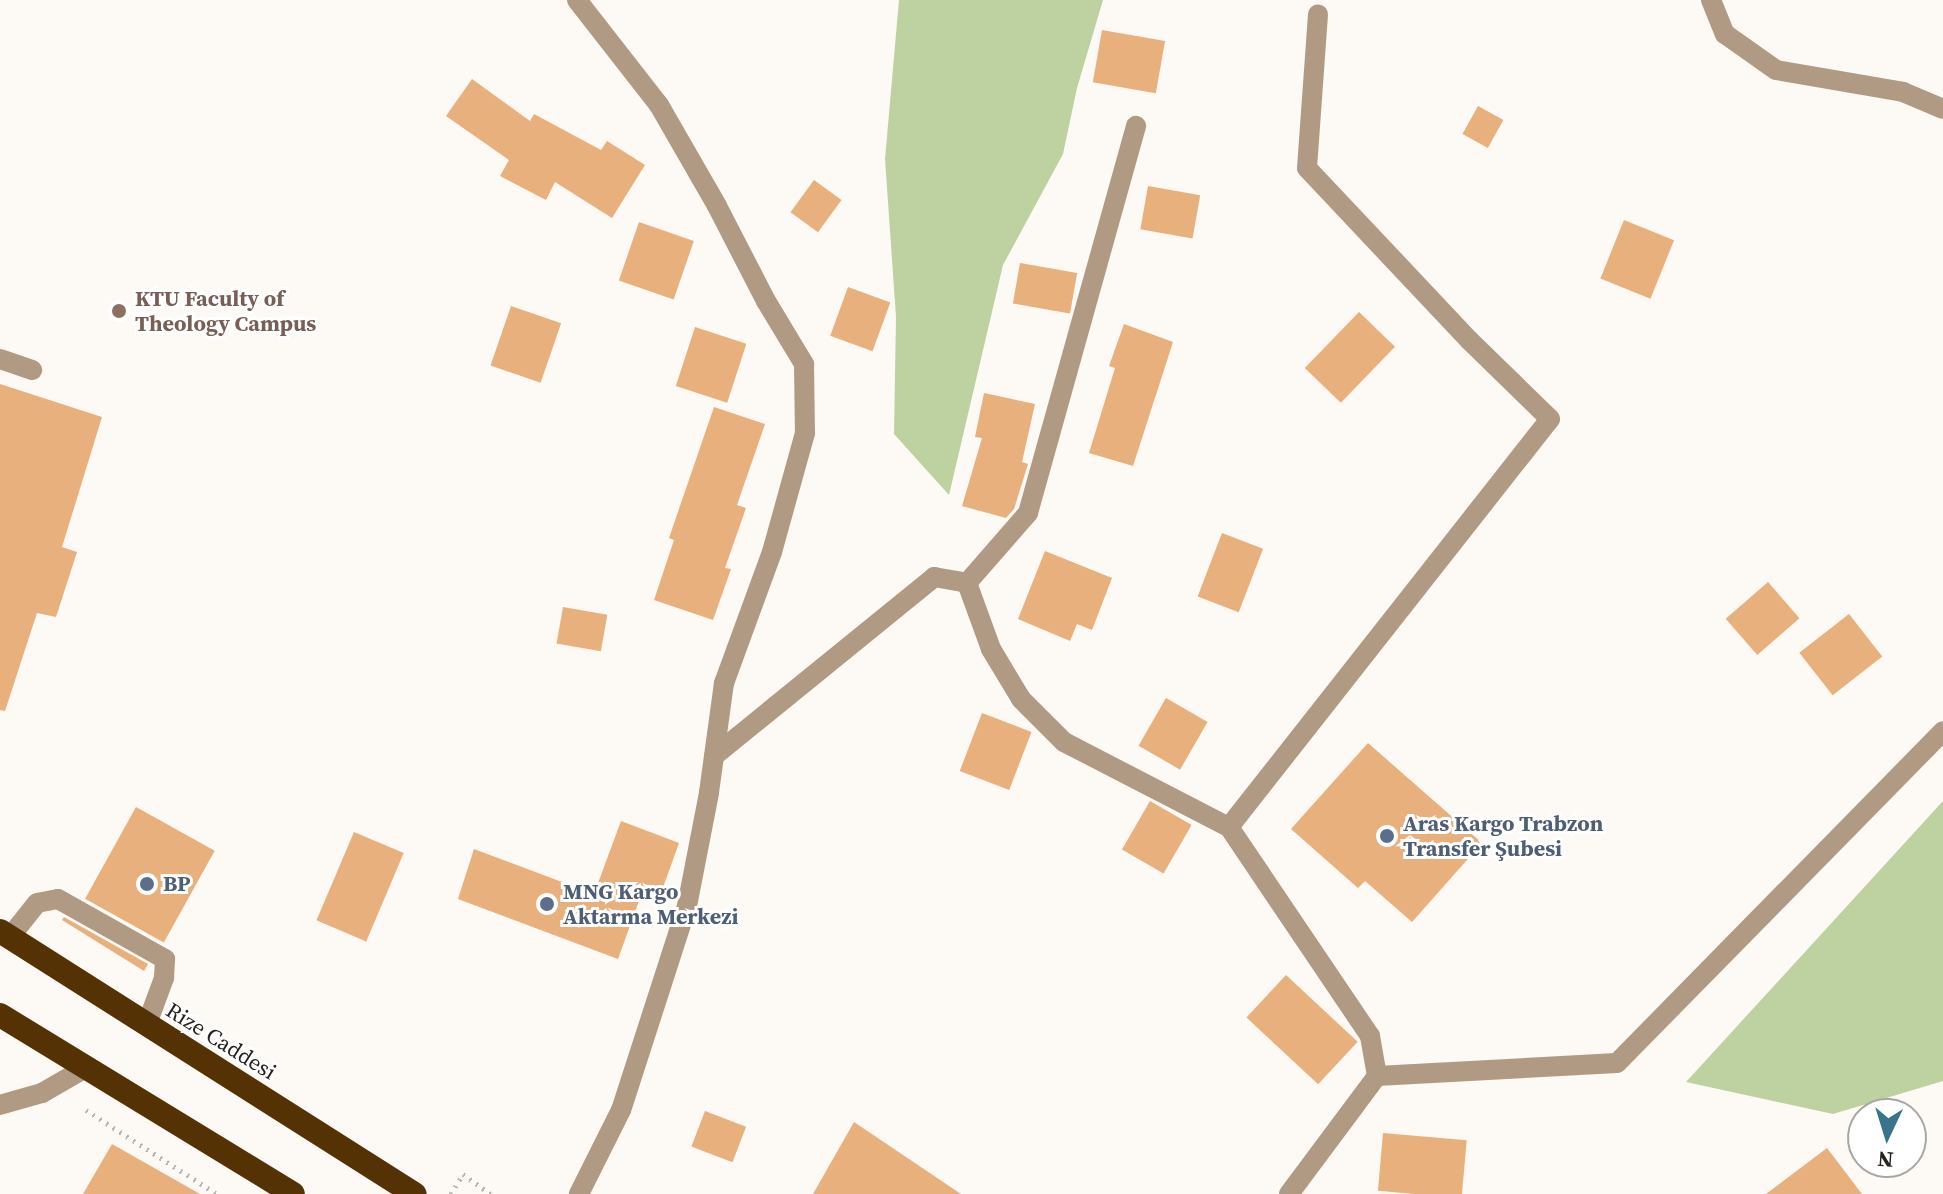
<!DOCTYPE html>
<meta charset="utf-8">
<style>
body{margin:0}
#map{position:relative;width:1943px;height:1194px;overflow:hidden;background:#fdf9f4;font-family:"Source Serif 4",serif}
div>[style]{position:absolute}
.green>*{inset:0;background:#bdd1a1}
.building>*{inset:0;background:#e8b07c;transform-origin:0 0}
.path>*{height:5px;margin-top:-2.5px;transform-origin:0;background:repeating-linear-gradient(90deg,#bab6b1 0 2px,transparent 0 8px)}
.minor>*{height:20px;margin:-10px;padding:0 10px;transform-origin:10px;border-radius:10px;background:#b09a83}
.highway>*{height:24px;margin:-12px;padding:0 12px;transform-origin:12px;border-radius:12px;background:#543203}
.dots>*{width:22px;height:22px;translate:-50% -50%;box-sizing:border-box;border:4px solid #fff;border-radius:50%}
span{translate:-50% -50%;white-space:nowrap;text-align:center;line-height:1.15;-webkit-text-stroke:6px #fff;paint-order:stroke}
.education-label{font-size:22px;color:#785e54;font-weight:700}
.left{translate:0 -50%;text-align:left}
.service-label{font-size:22px;color:#4e5e75;font-weight:700}
.street-label{font-size:22px;color:#26221d}
.north{position:absolute;left:1847px;top:1098px;width:80px;height:80px;box-sizing:border-box;background:#fff;border:2px solid #a8a7a5;border-radius:50%;rotate:184deg;font-size:22px;font-weight:700;line-height:32px;text-align:center;color:#26221d}
.north::after{content:'';display:block;margin:auto;width:28px;height:36px;background:#39748c;clip-path:polygon(50% 0,100% 100%,50% 72%,0 100%)}
</style>
<div id="map">
<div class="green">
<i style="clip-path:polygon(899px 0,1103px 0,1077px 88px,1063px 154px,1003px 265px,949px 495px,894px 434px,896px 317px,885px 159px)"></i>
<i style="clip-path:polygon(1943px 801px,1943px 1081px,1833px 1114px,1686px 1082px)"></i>
</div>
<div class="building">
<i style="left:1102px;top:30px;width:64px;height:53px;rotate:10deg"></i>
<i style="clip-path:polygon(472px 79px,530px 121px,534px 114px,601px 150px,607px 141px,645px 165px,612px 218px,555px 182px,546px 200px,500px 176px,509px 160px,446px 116px)"></i>
<i style="left:1478px;top:106px;width:29px;height:32px;rotate:29deg"></i>
<i style="left:814px;top:180px;width:34px;height:40px;rotate:36deg"></i>
<i style="left:1148px;top:186px;width:53px;height:44px;rotate:10deg"></i>
<i style="left:1624px;top:220px;width:54px;height:63px;rotate:22deg"></i>
<i style="left:639px;top:222px;width:58px;height:62px;rotate:19deg"></i>
<i style="left:1020px;top:263px;width:58px;height:41px;rotate:10deg"></i>
<i style="left:848px;top:287px;width:45px;height:52px;rotate:20deg"></i>
<i style="left:511px;top:306px;width:53px;height:63px;rotate:19deg"></i>
<i style="left:1359px;top:312px;width:50px;height:78px;rotate:44deg"></i>
<i style="clip-path:polygon(1124px 324px,1173px 342px,1133px 466px,1089px 453px,1115px 368px,1109px 366px)"></i>
<i style="left:695px;top:327px;width:54px;height:62px;rotate:18deg"></i>
<i style="clip-path:polygon(0 384px,102px 417px,62px 547px,77px 552px,56px 617px,37px 613px,5px 711px,0 710px)"></i>
<i style="clip-path:polygon(984px 393px,1035px 404px,1022px 462px,1028px 464px,1014px 509px,1006px 518px,962px 506px,982px 438px,975px 437px)"></i>
<i style="clip-path:polygon(714px 407px,765px 424px,737px 505px,746px 508px,725px 568px,731px 569px,713px 620px,654px 600px,674px 540px,669px 538px)"></i>
<i style="left:1222px;top:533px;width:44px;height:68px;rotate:21deg"></i>
<i style="clip-path:polygon(1045px 551px,1112px 578px,1092px 630px,1077px 624px,1070px 641px,1018px 619px)"></i>
<i style="left:1768px;top:582px;width:48px;height:56px;rotate:49deg"></i>
<i style="left:563px;top:607px;width:45px;height:37px;rotate:10deg"></i>
<i style="left:1849px;top:614px;width:54px;height:63px;rotate:52deg"></i>
<i style="left:1166px;top:698px;width:48px;height:55px;rotate:30deg"></i>
<i style="left:982px;top:713px;width:53px;height:62px;rotate:21deg"></i>
<i style="clip-path:polygon(1368px 743px,1482px 843px,1412px 922px,1365px 881px,1358px 888px,1291px 829px)"></i>
<i style="left:1150px;top:801px;width:48px;height:56px;rotate:30deg"></i>
<i style="left:136px;top:807px;width:90px;height:105px;rotate:29deg"></i>
<i style="clip-path:polygon(621px 821px,679px 843px,661px 893px,644px 887px,618px 959px,458px 899px,474px 849px,594px 894px)"></i>
<i style="left:354px;top:832px;width:54px;height:96px;rotate:23deg"></i>
<i style="clip-path:polygon(64px 917px,148px 964px,144px 971px,62px 920px)"></i>
<i style="left:1286px;top:975px;width:98px;height:58px;rotate:43deg"></i>
<i style="left:705px;top:1111px;width:44px;height:38px;rotate:21deg"></i>
<i style="clip-path:polygon(854px 1122px,906px 1157px,961px 1194px,813px 1194px)"></i>
<i style="left:1383px;top:1133px;width:84px;height:58px;rotate:5deg"></i>
<i style="clip-path:polygon(112px 1144px,200px 1194px,83px 1194px)"></i>
<i style="clip-path:polygon(1827px 1148px,1862px 1194px,1766px 1194px)"></i>
</div>
<div class="path">
<i style="left:86px;top:1110px;width:156px;rotate:32.7deg"></i>
<i style="left:451px;top:1194px;width:23px;rotate:-59deg"></i>
<i style="left:463px;top:1174px;width:34px;rotate:36deg"></i>
</div>
<div class="minor">
<i style="left:577px;top:0;width:133px;rotate:52deg"></i>
<i style="left:659px;top:105px;width:116px;rotate:60.1deg"></i>
<i style="left:717px;top:206px;width:107px;rotate:62.7deg"></i>
<i style="left:766px;top:301px;width:74px;rotate:58.9deg"></i>
<i style="left:804px;top:364px;width:69px;rotate:89.2deg"></i>
<i style="left:805px;top:433px;width:123px;rotate:105.5deg"></i>
<i style="left:772px;top:552px;width:140px;rotate:110.1deg"></i>
<i style="left:724px;top:683px;width:111px;rotate:97.8deg"></i>
<i style="left:709px;top:793px;width:115px;rotate:101deg"></i>
<i style="left:687px;top:906px;width:214px;rotate:107.9deg"></i>
<i style="left:621px;top:1110px;width:94px;rotate:116.6deg"></i>
<i style="left:1711px;top:0;width:37px;rotate:68deg"></i>
<i style="left:1725px;top:34px;width:62px;rotate:35.2deg"></i>
<i style="left:1776px;top:70px;width:129px;rotate:9.8deg"></i>
<i style="left:1903px;top:92px;width:43px;rotate:23deg"></i>
<i style="left:0;top:359px;width:34px;rotate:19deg"></i>
<i style="left:967px;top:583px;width:93px;rotate:-48.9deg"></i>
<i style="left:1028px;top:513px;width:402px;rotate:-74.4deg"></i>
<i style="left:714px;top:756px;width:284px;rotate:-39.1deg"></i>
<i style="left:934px;top:577px;width:34px;rotate:10deg"></i>
<i style="left:967px;top:583px;width:70px;rotate:70deg"></i>
<i style="left:991px;top:649px;width:58px;rotate:59deg"></i>
<i style="left:1021px;top:699px;width:61px;rotate:45deg"></i>
<i style="left:1064px;top:742px;width:186px;rotate:27.3deg"></i>
<i style="left:1229px;top:827px;width:519px;rotate:-51.81deg"></i>
<i style="left:1550px;top:419px;width:113px;rotate:-135.7deg"></i>
<i style="left:1469px;top:340px;width:236px;rotate:-133.3deg"></i>
<i style="left:1307px;top:168px;width:154px;rotate:-85.9deg"></i>
<i style="left:1229px;top:827px;width:252px;rotate:56deg"></i>
<i style="left:1370px;top:1036px;width:41px;rotate:80.1deg"></i>
<i style="left:10px;top:937px;width:43px;rotate:-51.5deg"></i>
<i style="left:37px;top:903px;width:21px;rotate:-11deg"></i>
<i style="left:58px;top:899px;width:123px;rotate:29.3deg"></i>
<i style="left:165px;top:959px;width:19px;rotate:93deg"></i>
<i style="left:164px;top:978px;width:49px;rotate:110.3deg"></i>
<i style="left:0;top:1105px;width:44px;rotate:-15.9deg"></i>
<i style="left:42px;top:1093px;width:52px;rotate:-30deg"></i>
<i style="left:1289px;top:1194px;width:147px;rotate:-53.3deg"></i>
<i style="left:1377px;top:1076px;width:240px;rotate:-3.1deg"></i>
<i style="left:1617px;top:1063px;width:465px;rotate:-45.5deg"></i>
</div>
<div class="highway">
<i style="left:0;top:931px;width:491px;rotate:32.4deg"></i>
<i style="left:0;top:1015px;width:343px;rotate:31.4deg"></i>
</div>
<div class="dots">
<i style="left:119px;top:311px;background:#8d6e63"></i>
<i style="left:1387px;top:836px;background:#5c6f8a"></i>
<i style="left:147px;top:884px;background:#5c6f8a"></i>
<i style="left:547px;top:904px;background:#5c6f8a"></i>
</div>
<div class="education-label">
<span class="left" style="left:135px;top:311px">KTU Faculty of<br>Theology Campus</span>
</div>
<div class="service-label">
<span class="left" style="left:1403px;top:836px">Aras Kargo Trabzon<br>Transfer Şubesi</span>
<span class="left" style="left:163px;top:884px">BP</span>
<span class="left" style="left:563px;top:904px">MNG Kargo<br>Aktarma Merkezi</span>
</div>
<div class="street-label">
<span style="left:221px;top:1041px;rotate:32deg">Rize Caddesi</span>
</div>
<div class="north">N</div>
</div>
